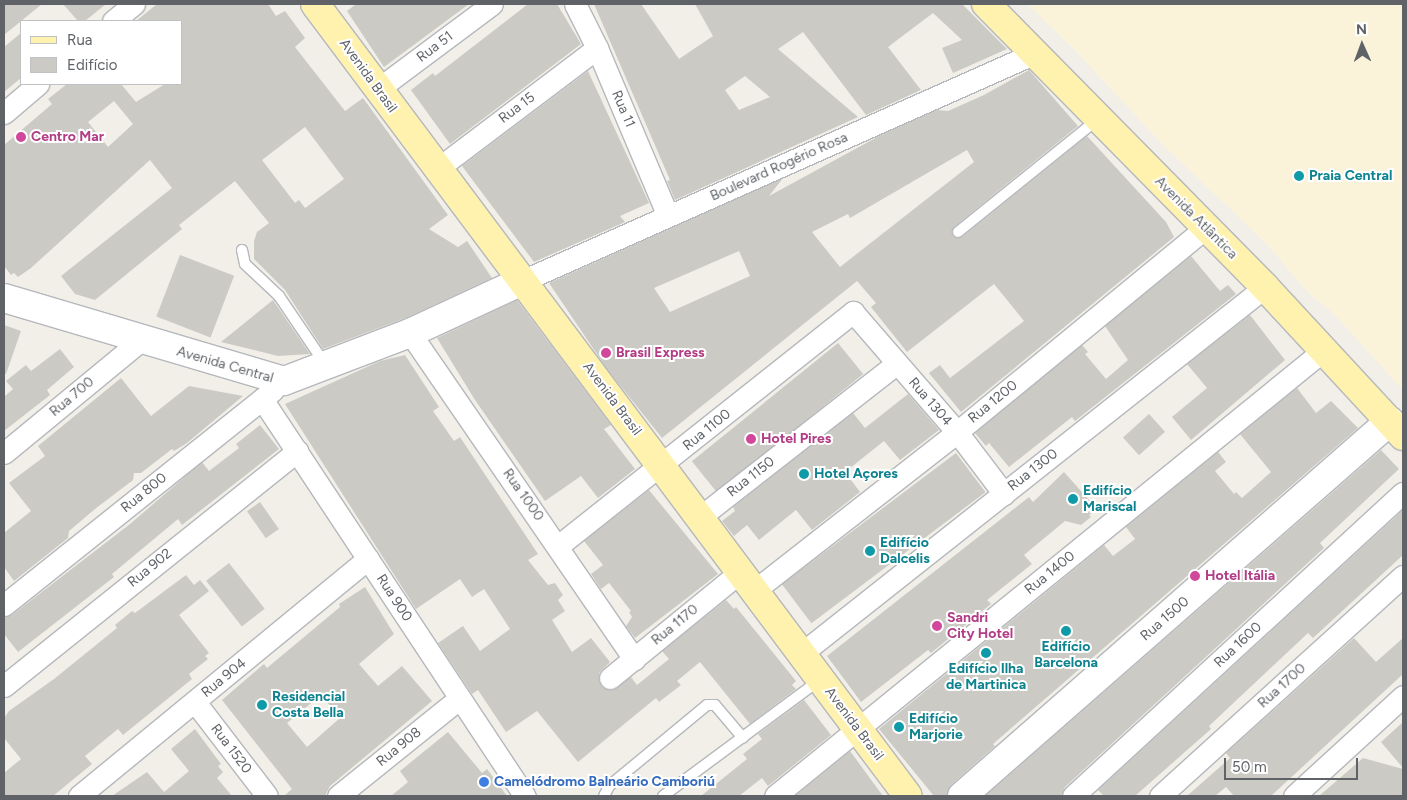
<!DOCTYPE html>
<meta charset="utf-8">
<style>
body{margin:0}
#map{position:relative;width:1407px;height:800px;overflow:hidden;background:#f1efe8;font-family:Figtree,sans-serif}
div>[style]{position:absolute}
.sand>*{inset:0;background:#fbf3d9}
.building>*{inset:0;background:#cccac5;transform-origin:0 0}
.roads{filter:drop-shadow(1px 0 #b5b8bc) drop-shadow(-1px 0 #b5b8bc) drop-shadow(0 1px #b5b8bc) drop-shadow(0 -1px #b5b8bc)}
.lane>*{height:10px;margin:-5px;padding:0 5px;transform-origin:5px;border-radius:5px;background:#fff}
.street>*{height:21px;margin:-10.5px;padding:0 10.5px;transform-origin:10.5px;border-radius:10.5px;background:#fff}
.secondary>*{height:28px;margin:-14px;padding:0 14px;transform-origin:14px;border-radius:14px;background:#fff}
.primary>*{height:28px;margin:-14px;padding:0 14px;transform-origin:14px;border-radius:14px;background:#fff2af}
.dots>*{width:14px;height:14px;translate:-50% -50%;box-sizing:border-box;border:2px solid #fff;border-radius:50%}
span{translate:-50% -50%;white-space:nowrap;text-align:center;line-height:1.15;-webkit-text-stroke:4px #fff;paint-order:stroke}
.street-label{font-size:14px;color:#5f6368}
.hotel-label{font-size:14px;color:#b23c85;font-weight:700}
.left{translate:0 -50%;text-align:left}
.culture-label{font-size:14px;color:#0d838f;font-weight:700}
.shop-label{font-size:14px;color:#366cbe;font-weight:700}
.frame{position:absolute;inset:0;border:5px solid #5f6368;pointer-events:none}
.legend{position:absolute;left:20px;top:20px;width:162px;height:65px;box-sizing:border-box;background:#fff;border:1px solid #bfc1c3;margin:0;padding:6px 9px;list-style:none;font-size:15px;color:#5f6368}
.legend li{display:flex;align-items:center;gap:10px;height:25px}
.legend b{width:25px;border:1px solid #bfc1c3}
.north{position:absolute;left:1337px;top:20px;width:50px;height:50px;-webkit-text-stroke:4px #fff;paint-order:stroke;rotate:358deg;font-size:14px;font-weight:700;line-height:20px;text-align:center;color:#5f6368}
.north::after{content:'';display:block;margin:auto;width:18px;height:22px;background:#5f6368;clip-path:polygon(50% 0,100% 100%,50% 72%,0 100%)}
.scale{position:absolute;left:1224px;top:758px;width:134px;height:22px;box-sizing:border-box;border:2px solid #5f6368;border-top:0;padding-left:6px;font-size:15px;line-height:18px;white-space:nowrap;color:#5f6368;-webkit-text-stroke:4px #fff;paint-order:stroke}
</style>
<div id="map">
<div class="sand">
<i style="clip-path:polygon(1027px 4px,1403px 4px,1403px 390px,1332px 312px,1309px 294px,1268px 245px,1162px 144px,1075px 50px)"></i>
</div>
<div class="building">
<i style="clip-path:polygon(4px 4px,42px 4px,4px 35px)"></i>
<i style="clip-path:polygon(63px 4px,106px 4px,85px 21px,78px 21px)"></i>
<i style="clip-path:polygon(evenodd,157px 4px,268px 4px,276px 16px,285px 11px,305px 38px,295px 47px,345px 111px,363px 98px,448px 215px,429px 229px,458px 247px,467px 241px,492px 278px,408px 317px,323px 349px,285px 290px,254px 259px,254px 241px,257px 232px,269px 223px,235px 181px,179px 225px,182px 229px,95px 300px,75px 294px,61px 276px,172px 188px,150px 160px,31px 268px,18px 277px,14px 273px,11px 275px,4px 266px,4px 145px,52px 104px,48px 99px,67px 84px,121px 84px,136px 102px,165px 84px,181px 84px,181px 21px,136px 21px,157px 4px,114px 101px,133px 124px,108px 147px,88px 122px,114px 101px,157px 4px,305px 127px,344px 179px,305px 208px,299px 200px,295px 203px,262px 160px,305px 127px)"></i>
<i style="clip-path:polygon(356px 4px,469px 4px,384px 67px,347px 11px)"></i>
<i style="clip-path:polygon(528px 4px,557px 4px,581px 44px,450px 144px,411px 90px,433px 73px,435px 76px)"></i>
<i style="clip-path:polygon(evenodd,594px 4px,641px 4px,679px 59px,713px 36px,695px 4px,962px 4px,1007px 49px,953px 73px,942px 48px,962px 40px,933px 13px,888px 47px,921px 90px,866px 115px,803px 32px,778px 49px,858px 117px,675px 200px,667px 181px,670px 180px,594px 4px,745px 76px,770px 97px,739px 110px,725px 90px,745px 76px)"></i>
<i style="clip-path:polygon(21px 33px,21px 78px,4px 92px,4px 47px)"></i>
<i style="clip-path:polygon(evenodd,1029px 70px,1078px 126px,954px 227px,953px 237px,962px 237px,1087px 136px,1166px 222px,1174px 237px,961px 412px,929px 373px,940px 365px,950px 378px,1024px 321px,994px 284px,907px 352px,871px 307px,876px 303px,857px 281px,662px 438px,607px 369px,549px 283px,783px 178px,769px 196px,881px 135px,937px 110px,948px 111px,984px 95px,1029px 70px,967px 150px,974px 162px,840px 267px,812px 232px,848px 214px,850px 218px,967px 150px,1029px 70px,739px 251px,750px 276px,670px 312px,654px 288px,739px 251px)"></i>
<i style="clip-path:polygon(588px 71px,649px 203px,620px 216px,625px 222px,534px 262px,462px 166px)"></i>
<i style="left:180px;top:255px;width:58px;height:66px;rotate:21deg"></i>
<i style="clip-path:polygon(1191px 256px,1220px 291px,1228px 285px,1236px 294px,1075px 421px,1072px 417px,1009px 467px,989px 443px,986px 446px,975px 433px,1082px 345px,1088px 352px,1085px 354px,1106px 379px,1128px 360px,1105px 326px)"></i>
<i style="clip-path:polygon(273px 300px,310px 354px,278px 356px,221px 342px)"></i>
<i style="clip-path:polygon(517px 300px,611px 425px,604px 429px,635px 469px,598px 498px,581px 476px,545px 501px,475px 400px,437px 338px)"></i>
<i style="clip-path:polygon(1250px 315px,1285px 360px,1191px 440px,1172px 417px,1207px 388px,1187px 364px)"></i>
<i style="clip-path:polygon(4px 325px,21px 331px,6px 374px,4px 373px)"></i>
<i style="left:838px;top:343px;width:40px;height:188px;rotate:51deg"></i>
<i style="clip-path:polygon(60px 349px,74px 367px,47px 390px,50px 395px,4px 431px,4px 397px,13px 389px,6px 381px,26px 365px,31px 371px)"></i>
<i style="clip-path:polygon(405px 355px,439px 407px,433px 411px,454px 441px,460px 437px,538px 554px,528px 560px,548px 585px,555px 583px,563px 595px,558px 600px,565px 611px,552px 620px,572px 652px,591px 638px,610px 662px,599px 673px,601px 686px,612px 690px,631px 677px,637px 685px,669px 659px,662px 651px,726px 600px,734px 609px,736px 607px,796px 681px,792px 685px,796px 689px,750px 724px,700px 662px,677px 681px,681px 685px,659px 702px,656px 698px,578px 762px,537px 711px,506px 732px,478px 690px,472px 694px,438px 643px,463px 626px,480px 651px,510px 629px,484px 589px,472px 597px,460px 579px,416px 609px,285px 404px,380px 361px)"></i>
<i style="clip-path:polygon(121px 378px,151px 416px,189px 386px,243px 396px,187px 443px,174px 451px,172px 449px,141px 473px,134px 473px,133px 480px,95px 509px,69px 531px,68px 538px,14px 581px,4px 567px,4px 533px,31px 511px,9px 483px,45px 456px,38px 446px)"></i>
<i style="clip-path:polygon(1297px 388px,1316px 413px,1331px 401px,1358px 428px,993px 744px,995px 746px,951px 785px,947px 796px,934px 796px,879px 729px,1104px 545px,1113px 556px,1135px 539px,1126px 527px,1218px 452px,1226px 462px,1215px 471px,1234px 494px,1236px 492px,1242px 498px,1271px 472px,1240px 434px)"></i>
<i style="clip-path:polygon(908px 394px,939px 430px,900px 460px,884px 441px,845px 472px,860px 492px,812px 530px,796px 510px,759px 540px,747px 525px,734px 536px,722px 521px,735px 511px,733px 507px,853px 413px,865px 428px)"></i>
<i style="left:1149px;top:414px;width:24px;height:35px;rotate:48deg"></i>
<i style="clip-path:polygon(260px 425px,279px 449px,182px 525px,178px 519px,112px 574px,114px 577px,18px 652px,4px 634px,4px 617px,12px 615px,130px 524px,202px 462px,209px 471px,239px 448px,236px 444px)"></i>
<i style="clip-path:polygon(1381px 450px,1399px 469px,1320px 543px,1324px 548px,1065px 787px,1061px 796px,985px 796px)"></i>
<i style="left:956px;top:453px;width:49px;height:218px;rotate:53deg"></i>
<i style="clip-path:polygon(1064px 472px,1097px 509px,1089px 515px,1091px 517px,1081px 525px,1065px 521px,1024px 555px,1032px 564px,987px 600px,991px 604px,931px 653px,928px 650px,861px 702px,827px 656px,1029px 497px,1033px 502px)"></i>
<i style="clip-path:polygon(649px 490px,718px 574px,635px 638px,626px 626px,632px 617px,629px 612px,631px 611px,609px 583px,601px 589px,591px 574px,603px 565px,584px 541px)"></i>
<i style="left:260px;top:502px;width:33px;height:16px;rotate:55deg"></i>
<i style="clip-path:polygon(1403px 510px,1403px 555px,1313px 638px,1308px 633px,1209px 726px,1211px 729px,1135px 796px,1104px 796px,1098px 790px)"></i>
<i style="left:229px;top:563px;width:58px;height:29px;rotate:52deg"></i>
<i style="clip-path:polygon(186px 575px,194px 585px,200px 580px,209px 591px,179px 615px,209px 653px,205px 656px,208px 659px,189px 674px,192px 679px,123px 735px,118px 729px,85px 756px,92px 764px,53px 796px,4px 796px,4px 773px,21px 759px,4px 738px,4px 718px,9px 711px,54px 679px,117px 628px,115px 625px,132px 611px,135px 613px)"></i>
<i style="clip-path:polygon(evenodd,365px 587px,394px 634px,359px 664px,378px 686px,402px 666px,432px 701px,330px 786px,325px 796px,284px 796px,292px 789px,222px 700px,264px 664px,267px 668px,340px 607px,339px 604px,365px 587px,321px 695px,340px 718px,307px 747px,287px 723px,321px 695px)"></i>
<i style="clip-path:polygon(1354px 638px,1376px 662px,1403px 638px,1403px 674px,1271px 796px,1234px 796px,1226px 787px,1215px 796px,1187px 796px,1230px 758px,1226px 753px)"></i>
<i style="clip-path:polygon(804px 700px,831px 735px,768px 786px,762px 778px,739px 796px,701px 796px,747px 759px,743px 754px,762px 739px,758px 734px)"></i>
<i style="clip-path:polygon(1403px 722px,1403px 768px,1381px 742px)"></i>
<i style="clip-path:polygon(195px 729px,221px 764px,218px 766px,223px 772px,217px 778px,232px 796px,112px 796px,147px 772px,164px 792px,189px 771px,171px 749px)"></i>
<i style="clip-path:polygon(448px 732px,482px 773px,487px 769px,507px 796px,391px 796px,408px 782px,400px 771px)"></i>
<i style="clip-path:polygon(850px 751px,883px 796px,795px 796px)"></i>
<i style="clip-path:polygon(1363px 758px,1403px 769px,1403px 796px,1319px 796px)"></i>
</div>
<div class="roads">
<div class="lane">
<i style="left:958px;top:232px;width:180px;rotate:-38.9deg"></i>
<i style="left:242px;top:250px;width:14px;rotate:78deg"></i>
<i style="left:245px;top:264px;width:47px;rotate:43.3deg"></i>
<i style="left:279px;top:296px;width:82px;rotate:55.9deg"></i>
<i style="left:604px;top:796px;width:11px;rotate:-63deg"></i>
<i style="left:609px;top:786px;width:127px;rotate:-39.6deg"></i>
<i style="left:707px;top:705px;width:8px"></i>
<i style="left:715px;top:705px;width:43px;rotate:49.7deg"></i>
<i style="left:663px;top:796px;width:195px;rotate:-36.5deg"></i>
</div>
<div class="street">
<i style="left:575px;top:4px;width:49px;rotate:63.4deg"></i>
<i style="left:597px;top:48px;width:182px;rotate:67.1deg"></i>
<i style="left:113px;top:21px;width:27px;rotate:-39deg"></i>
<i style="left:378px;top:89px;width:142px;rotate:-36.7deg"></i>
<i style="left:4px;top:113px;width:45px;rotate:-40.5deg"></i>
<i style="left:437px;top:169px;width:201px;rotate:-37.1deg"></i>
<i style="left:522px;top:281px;width:561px;rotate:-23.96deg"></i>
<i style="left:410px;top:333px;width:396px;rotate:55.5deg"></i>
<i style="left:262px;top:399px;width:476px;rotate:56.5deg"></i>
<i style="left:4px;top:453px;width:178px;rotate:-39.5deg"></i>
<i style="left:700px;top:517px;width:249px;rotate:-38deg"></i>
<i style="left:558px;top:546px;width:377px;rotate:-38.4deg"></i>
<i style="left:853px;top:312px;width:159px;rotate:49.1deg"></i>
<i style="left:957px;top:432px;width:78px;rotate:52.8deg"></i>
<i style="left:755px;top:590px;width:256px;rotate:-38deg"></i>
<i style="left:957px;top:432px;width:320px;rotate:-39.4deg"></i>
<i style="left:4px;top:605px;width:344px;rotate:-38.6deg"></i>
<i style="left:802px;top:653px;width:590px;rotate:-38.33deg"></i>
<i style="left:610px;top:678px;width:169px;rotate:-39.2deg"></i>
<i style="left:4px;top:686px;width:376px;rotate:-38.7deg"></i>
<i style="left:195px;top:702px;width:118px;rotate:52.5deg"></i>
<i style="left:79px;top:796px;width:374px;rotate:-39.4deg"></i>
<i style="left:338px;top:796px;width:156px;rotate:-38.8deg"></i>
<i style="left:775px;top:796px;width:707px;rotate:-39.09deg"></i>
<i style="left:1073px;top:796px;width:448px;rotate:-42.6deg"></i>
<i style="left:1160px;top:796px;width:328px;rotate:-42.2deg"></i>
<i style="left:1294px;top:796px;width:148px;rotate:-42.5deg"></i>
</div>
<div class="secondary">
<i style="left:4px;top:298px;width:292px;rotate:16.5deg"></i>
<i style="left:284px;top:381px;width:135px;rotate:-20.9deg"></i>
<i style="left:410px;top:333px;width:123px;rotate:-24.9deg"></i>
<i style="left:962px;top:796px;width:569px;rotate:-41.22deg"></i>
</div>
<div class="primary">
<i style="left:315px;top:4px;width:989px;rotate:53.18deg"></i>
<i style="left:986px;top:4px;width:397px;rotate:45.4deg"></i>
<i style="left:1265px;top:287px;width:203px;rotate:47.2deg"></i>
</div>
</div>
<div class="dots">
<i style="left:21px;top:137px;background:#d1479c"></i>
<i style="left:1299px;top:176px;background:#0f9aa8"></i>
<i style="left:606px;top:353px;background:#d1479c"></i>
<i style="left:751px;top:439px;background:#d1479c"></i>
<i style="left:804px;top:474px;background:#0f9aa8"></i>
<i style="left:1073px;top:499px;background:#0f9aa8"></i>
<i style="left:870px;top:551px;background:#0f9aa8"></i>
<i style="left:1195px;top:576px;background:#d1479c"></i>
<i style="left:937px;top:626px;background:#d1479c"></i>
<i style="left:1066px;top:631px;background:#0f9aa8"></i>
<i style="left:986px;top:653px;background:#0f9aa8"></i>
<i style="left:262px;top:705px;background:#0f9aa8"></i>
<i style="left:899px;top:727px;background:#0f9aa8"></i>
<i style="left:484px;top:782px;background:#3f7fe0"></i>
</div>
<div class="street-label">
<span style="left:435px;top:47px;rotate:-37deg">Rua 51</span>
<span style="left:368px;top:76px;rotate:54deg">Avenida Brasil</span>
<span style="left:517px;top:108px;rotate:-37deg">Rua 15</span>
<span style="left:623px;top:109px;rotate:67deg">Rua 11</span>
<span style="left:779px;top:167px;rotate:-24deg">Boulevard Rogério Rosa</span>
<span style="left:1196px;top:218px;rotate:45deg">Avenida Atlântica</span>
<span style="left:225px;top:365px;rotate:16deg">Avenida Central</span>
<span style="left:72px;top:397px;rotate:-40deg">Rua 700</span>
<span style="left:612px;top:399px;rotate:53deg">Avenida Brasil</span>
<span style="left:930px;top:402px;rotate:49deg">Rua 1304</span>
<span style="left:993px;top:402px;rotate:-39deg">Rua 1200</span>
<span style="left:707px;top:430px;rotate:-39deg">Rua 1100</span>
<span style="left:1033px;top:470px;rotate:-38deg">Rua 1300</span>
<span style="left:751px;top:477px;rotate:-38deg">Rua 1150</span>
<span style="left:144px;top:493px;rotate:-39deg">Rua 800</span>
<span style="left:523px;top:495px;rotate:55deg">Rua 1000</span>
<span style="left:150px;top:568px;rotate:-39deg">Rua 902</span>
<span style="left:1050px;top:573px;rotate:-39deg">Rua 1400</span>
<span style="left:394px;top:598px;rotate:57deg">Rua 900</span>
<span style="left:1165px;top:619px;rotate:-41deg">Rua 1500</span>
<span style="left:675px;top:625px;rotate:-39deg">Rua 1170</span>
<span style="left:1238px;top:645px;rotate:-43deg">Rua 1600</span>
<span style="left:224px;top:678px;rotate:-39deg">Rua 904</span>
<span style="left:1282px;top:686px;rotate:-42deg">Rua 1700</span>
<span style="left:854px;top:724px;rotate:53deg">Avenida Brasil</span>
<span style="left:399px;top:747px;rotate:-39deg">Rua 908</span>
<span style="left:231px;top:749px;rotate:53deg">Rua 1520</span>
</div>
<div class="hotel-label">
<span class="left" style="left:31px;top:137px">Centro Mar</span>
<span class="left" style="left:616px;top:353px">Brasil Express</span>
<span class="left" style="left:761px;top:439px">Hotel Pires</span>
<span class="left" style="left:1205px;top:576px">Hotel Itália</span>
<span class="left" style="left:947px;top:626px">Sandri<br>City Hotel</span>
</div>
<div class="culture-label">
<span class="left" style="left:1309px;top:176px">Praia Central</span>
<span class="left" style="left:814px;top:474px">Hotel Açores</span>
<span class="left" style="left:1083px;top:499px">Edifício<br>Mariscal</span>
<span class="left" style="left:880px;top:551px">Edifício<br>Dalcelis</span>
<span style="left:1066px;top:655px">Edifício<br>Barcelona</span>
<span style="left:986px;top:677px">Edifício Ilha<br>de Martinica</span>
<span class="left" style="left:272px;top:705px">Residencial<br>Costa Bella</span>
<span class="left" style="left:909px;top:727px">Edifício<br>Marjorie</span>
</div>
<div class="shop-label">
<span class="left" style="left:494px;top:782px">Camelódromo Balneário Camboriú</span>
</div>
<div class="frame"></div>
<ul class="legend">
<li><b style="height:6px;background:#fff2af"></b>Rua</li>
<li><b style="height:14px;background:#cccac5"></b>Edifício</li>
</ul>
<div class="north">N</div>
<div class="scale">50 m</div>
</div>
